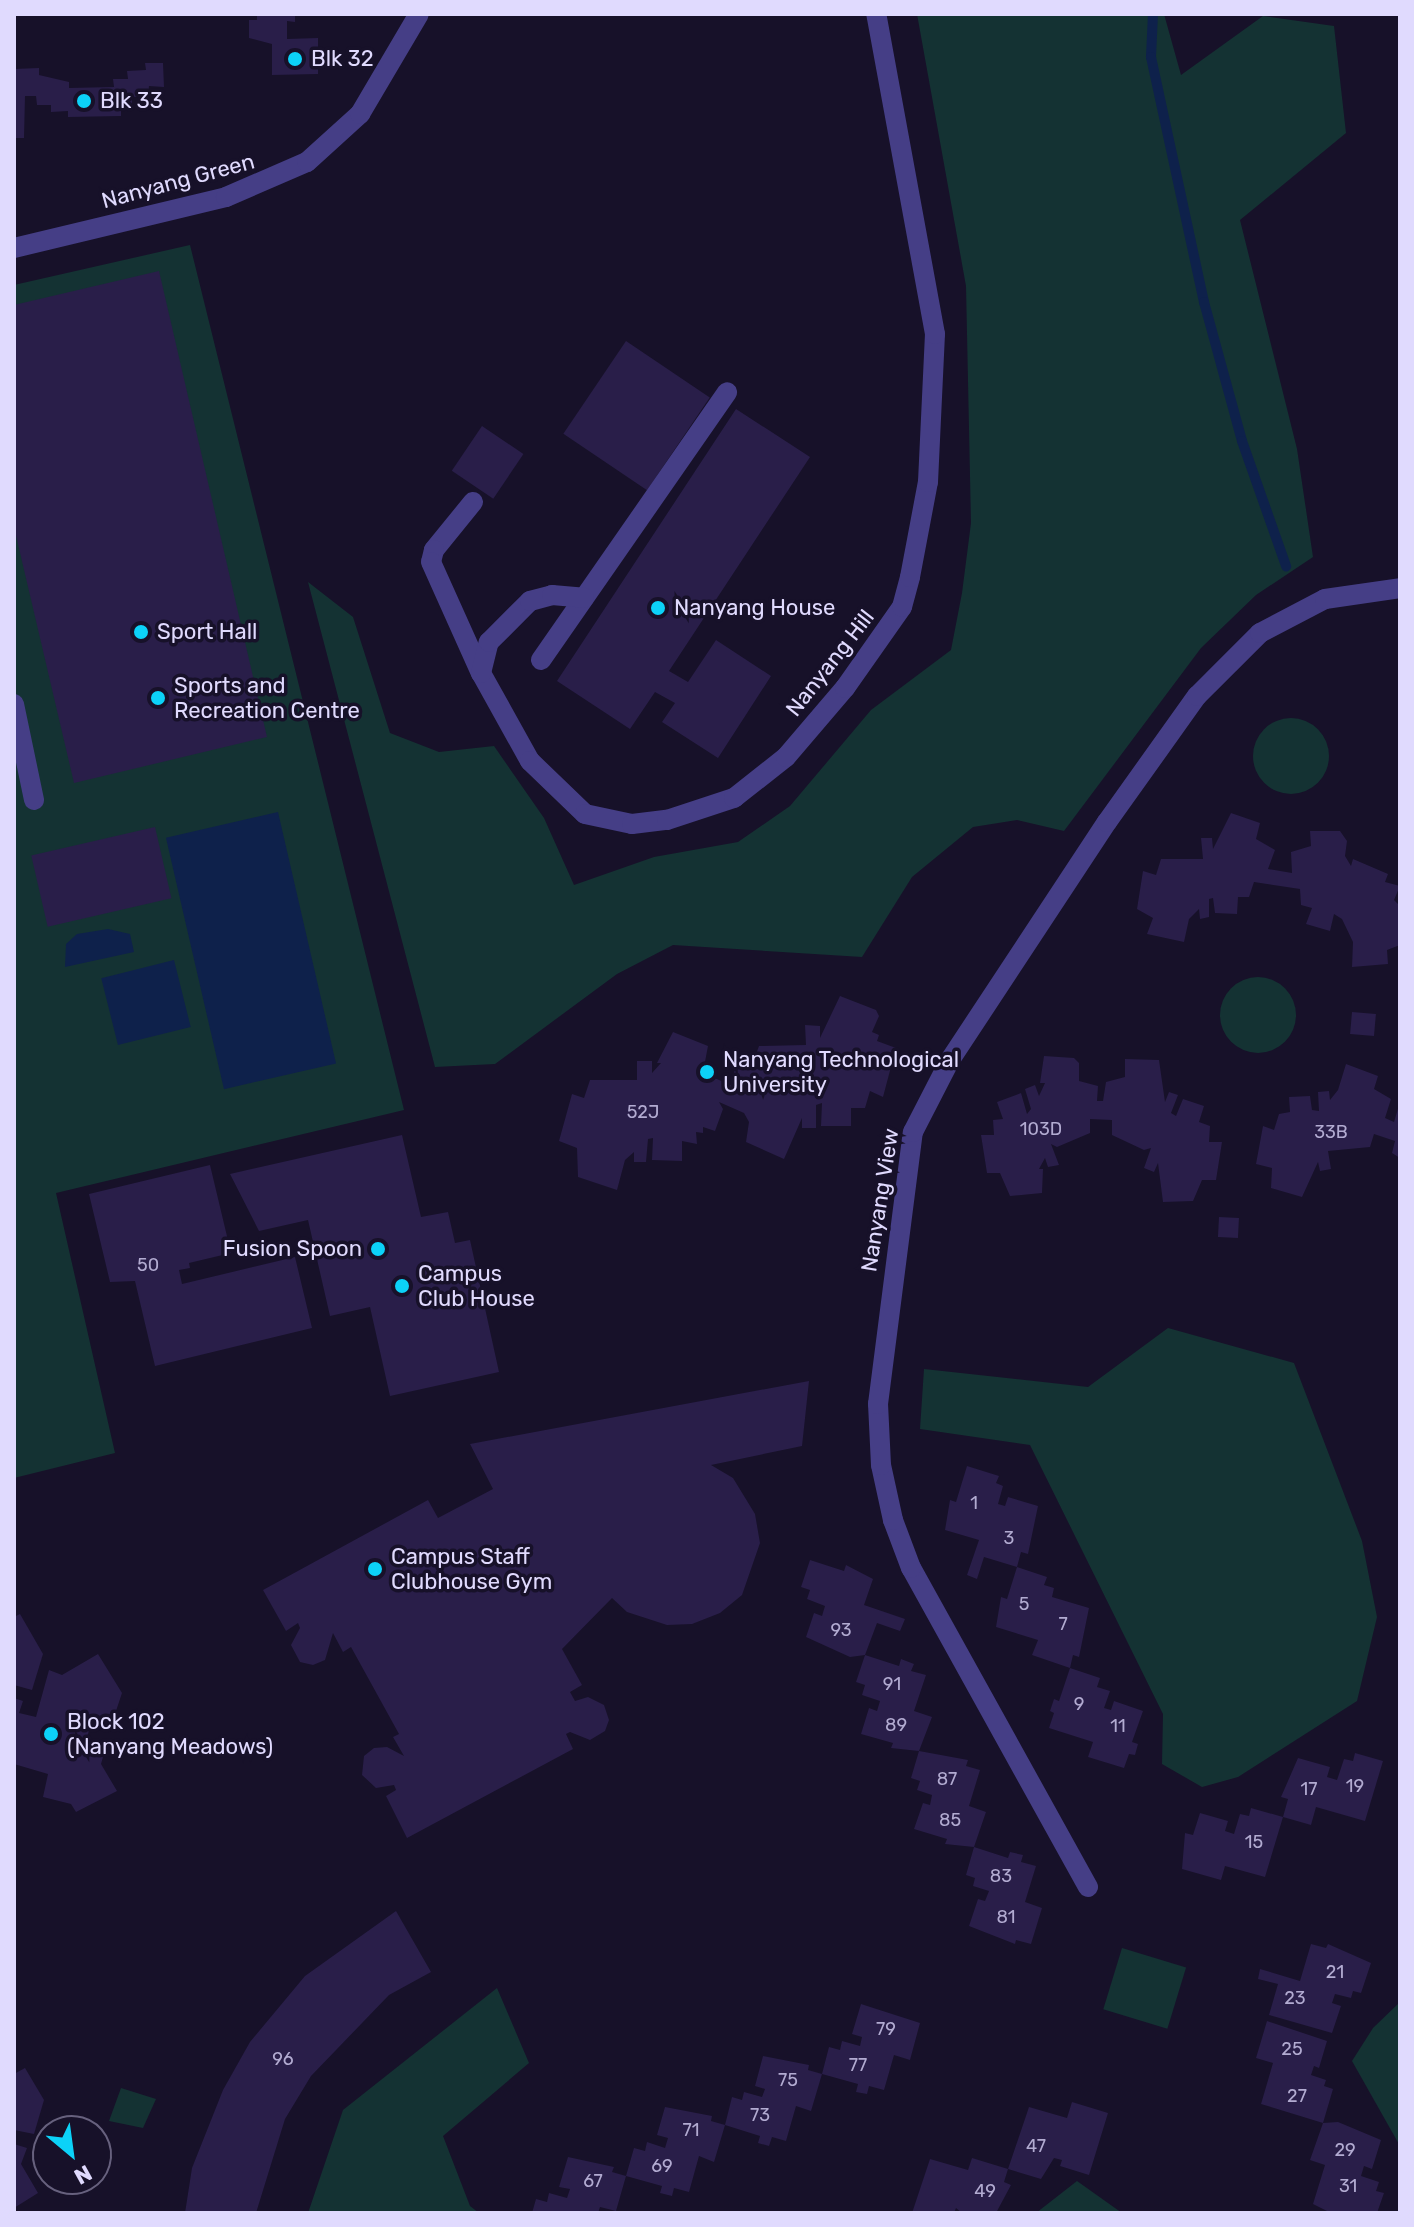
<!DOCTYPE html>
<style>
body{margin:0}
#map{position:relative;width:1414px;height:2227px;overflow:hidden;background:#171129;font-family:Rubik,sans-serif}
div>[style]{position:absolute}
.green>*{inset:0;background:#143233;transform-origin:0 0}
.round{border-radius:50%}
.water>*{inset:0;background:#0e214b;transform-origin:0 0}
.stream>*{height:10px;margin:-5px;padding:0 5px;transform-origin:5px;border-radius:5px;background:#0e214b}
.building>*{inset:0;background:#291e49;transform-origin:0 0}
.minor>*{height:20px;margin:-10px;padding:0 10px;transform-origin:10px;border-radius:10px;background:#453e86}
.dots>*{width:22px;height:22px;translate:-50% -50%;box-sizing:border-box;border:4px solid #171129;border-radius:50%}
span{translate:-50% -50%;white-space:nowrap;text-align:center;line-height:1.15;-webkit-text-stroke:7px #171129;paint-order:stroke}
.number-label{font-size:18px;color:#b2abd1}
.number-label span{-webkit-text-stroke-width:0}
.poi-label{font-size:22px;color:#e0dafe}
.left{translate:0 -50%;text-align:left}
.right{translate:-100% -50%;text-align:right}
.street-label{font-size:22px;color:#e0dafe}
.frame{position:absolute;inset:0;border:16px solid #e0dafe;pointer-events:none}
.north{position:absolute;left:32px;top:2115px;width:80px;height:80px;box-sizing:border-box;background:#171129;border:2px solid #67617e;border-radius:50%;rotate:151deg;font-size:22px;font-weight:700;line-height:32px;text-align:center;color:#e0dafe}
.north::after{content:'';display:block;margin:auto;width:28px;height:36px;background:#0cd2f8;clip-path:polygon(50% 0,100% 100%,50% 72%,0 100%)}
</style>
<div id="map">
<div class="green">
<i style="clip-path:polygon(917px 14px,1164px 14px,1181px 75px,1263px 16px,1334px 26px,1346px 133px,1240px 220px,1297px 449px,1313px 557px,1256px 595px,1201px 648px,1064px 831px,1017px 820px,973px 827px,912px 877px,862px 957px,673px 945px,617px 974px,495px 1064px,435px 1067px,308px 582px,353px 617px,390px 733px,439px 752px,494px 746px,544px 818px,574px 885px,654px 857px,738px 842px,790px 806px,871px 710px,951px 650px,962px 593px,971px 523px,966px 286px)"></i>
<i style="clip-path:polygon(190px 245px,404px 1110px,56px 1193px,115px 1453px,14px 1478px,14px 285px)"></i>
<i class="round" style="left:1253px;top:718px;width:76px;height:76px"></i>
<i class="round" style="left:1220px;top:977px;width:76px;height:76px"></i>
<i style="clip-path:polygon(1168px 1328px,1294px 1363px,1362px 1541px,1377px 1617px,1357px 1701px,1238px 1777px,1202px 1787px,1162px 1764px,1163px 1714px,1030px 1445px,920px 1429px,924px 1369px,1088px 1387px)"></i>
<i style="left:1122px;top:1948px;width:67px;height:64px;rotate:17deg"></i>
<i style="clip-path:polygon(497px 1988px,529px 2063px,443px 2136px,470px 2206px,479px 2213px,308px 2213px,343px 2110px)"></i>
<i style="clip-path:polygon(1400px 2002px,1400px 2146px,1352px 2061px,1373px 2028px)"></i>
<i style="clip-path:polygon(121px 2088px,156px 2099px,143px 2128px,109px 2121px)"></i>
<i style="clip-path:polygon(1077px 2181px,1122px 2213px,1036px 2213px)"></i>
</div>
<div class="water">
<i style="left:278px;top:812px;width:258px;height:115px;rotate:77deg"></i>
<i style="clip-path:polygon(108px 929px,130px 934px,134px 952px,65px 967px,66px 944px,77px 934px)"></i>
<i style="left:174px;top:960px;width:69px;height:75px;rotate:76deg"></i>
</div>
<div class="stream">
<i style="left:1153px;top:14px;width:43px;rotate:92.7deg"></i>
<i style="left:1151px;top:57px;width:251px;rotate:77.8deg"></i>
<i style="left:1204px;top:302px;width:144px;rotate:74.7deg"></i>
<i style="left:1242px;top:441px;width:133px;rotate:70.6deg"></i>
</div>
<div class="building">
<i style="clip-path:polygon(257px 14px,295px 14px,295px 22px,287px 21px,287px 39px,318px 38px,318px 74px,272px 75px,272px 44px,249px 38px,249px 20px,257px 20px)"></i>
<i style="clip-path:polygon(145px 63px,163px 63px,164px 87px,149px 86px,148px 96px,132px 97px,132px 105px,121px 104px,121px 116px,68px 117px,68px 111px,51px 112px,51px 105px,37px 105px,36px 96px,25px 96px,24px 138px,14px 138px,14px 69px,39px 68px,39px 75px,69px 82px,69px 88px,114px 87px,113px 79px,128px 79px,127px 71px,146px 70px)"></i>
<i style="clip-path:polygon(159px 271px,267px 737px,74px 783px,14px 527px,14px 305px)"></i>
<i style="left:626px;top:341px;width:101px;height:112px;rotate:34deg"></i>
<i style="clip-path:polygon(736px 409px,810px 457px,669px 671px,688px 682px,716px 640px,771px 676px,718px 758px,662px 722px,675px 703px,655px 692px,630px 729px,557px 681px)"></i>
<i style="left:482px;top:426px;width:50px;height:54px;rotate:34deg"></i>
<i style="clip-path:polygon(1231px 813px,1260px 823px,1256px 839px,1275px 850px,1268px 869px,1292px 873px,1291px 852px,1311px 846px,1310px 831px,1340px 831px,1347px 841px,1345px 856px,1351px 866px,1353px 859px,1388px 874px,1385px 882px,1400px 886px,1394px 900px,1400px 906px,1400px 945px,1387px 950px,1388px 964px,1352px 967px,1353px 942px,1342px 919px,1334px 914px,1330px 931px,1306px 924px,1312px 908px,1301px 905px,1300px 889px,1254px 882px,1249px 897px,1238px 897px,1237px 914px,1215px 913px,1213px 898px,1209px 899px,1209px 917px,1200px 919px,1199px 909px,1189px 919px,1184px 942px,1147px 934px,1153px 918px,1137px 909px,1143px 871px,1156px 875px,1161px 859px,1203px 859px,1201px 838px,1212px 838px,1213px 849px)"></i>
<i style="left:155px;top:827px;width:73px;height:127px;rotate:77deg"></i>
<i style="clip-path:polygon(840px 996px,876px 1010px,879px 1016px,872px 1032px,879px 1035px,877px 1041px,896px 1048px,883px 1097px,870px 1091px,865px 1108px,851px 1108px,851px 1126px,821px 1126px,822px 1103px,816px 1105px,816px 1128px,802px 1128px,802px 1118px,784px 1159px,746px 1142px,749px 1122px,744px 1113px,719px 1102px,723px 1109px,715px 1131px,703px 1127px,703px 1133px,696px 1132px,697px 1144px,682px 1141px,682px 1161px,652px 1160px,653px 1138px,648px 1139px,646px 1162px,634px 1162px,634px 1152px,625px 1160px,617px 1190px,578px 1177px,577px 1148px,559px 1141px,572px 1094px,584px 1098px,590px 1080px,637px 1080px,637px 1061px,652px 1061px,652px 1073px,661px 1063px,657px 1063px,673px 1032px,708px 1046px,704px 1067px,712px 1071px,710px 1076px,735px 1087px,737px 1082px,731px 1079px,740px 1059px,752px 1065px,759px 1046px,806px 1045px,805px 1025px,820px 1026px,820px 1038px)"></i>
<i style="left:1352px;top:1012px;width:24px;height:22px;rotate:5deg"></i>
<i style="clip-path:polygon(1044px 1056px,1074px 1058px,1079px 1063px,1079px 1081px,1098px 1086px,1097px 1101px,1103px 1101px,1106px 1082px,1125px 1077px,1125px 1059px,1159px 1060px,1165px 1102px,1169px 1092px,1178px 1095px,1171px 1113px,1176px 1116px,1183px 1099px,1204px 1106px,1199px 1122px,1210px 1126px,1209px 1142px,1222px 1142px,1216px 1180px,1202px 1180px,1193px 1201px,1163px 1202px,1158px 1163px,1154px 1172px,1144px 1168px,1151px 1148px,1144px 1150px,1112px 1135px,1112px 1120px,1090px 1119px,1090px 1133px,1057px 1147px,1051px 1144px,1059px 1165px,1048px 1167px,1045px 1158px,1039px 1169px,1043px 1169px,1042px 1193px,1010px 1196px,1000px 1173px,987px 1173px,981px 1135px,994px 1135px,993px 1120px,1003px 1119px,997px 1102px,1021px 1093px,1027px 1114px,1031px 1109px,1025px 1089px,1035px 1085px,1039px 1096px,1045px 1083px,1040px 1083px)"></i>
<i style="clip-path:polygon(1346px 1064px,1378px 1076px,1374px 1089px,1391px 1099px,1385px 1118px,1394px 1122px,1400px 1102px,1400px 1158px,1392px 1153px,1395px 1141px,1374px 1134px,1370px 1147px,1328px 1151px,1331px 1169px,1320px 1171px,1318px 1162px,1302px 1197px,1271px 1188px,1272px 1168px,1256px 1164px,1263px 1126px,1274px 1130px,1279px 1114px,1290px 1112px,1289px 1097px,1310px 1096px,1312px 1110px,1319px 1111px,1318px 1092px,1329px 1091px,1330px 1100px,1338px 1090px)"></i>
<i style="clip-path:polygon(402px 1135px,421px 1217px,448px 1212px,455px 1243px,470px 1240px,499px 1372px,390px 1396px,370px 1307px,330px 1316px,308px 1220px,259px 1231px,230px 1174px)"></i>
<i style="clip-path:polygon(210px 1165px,231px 1253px,189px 1263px,190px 1268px,179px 1270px,182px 1284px,295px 1257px,312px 1328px,155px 1366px,135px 1281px,110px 1282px,89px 1194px)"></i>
<i style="left:1219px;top:1217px;width:20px;height:20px;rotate:3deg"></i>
<i style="clip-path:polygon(809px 1381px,802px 1446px,711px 1465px,733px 1478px,755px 1514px,760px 1543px,742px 1595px,720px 1613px,692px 1624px,667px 1625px,627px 1612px,612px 1598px,562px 1649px,582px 1685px,570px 1692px,575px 1701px,588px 1697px,604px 1705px,609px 1720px,605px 1731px,590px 1740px,570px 1732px,566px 1734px,573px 1749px,407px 1838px,386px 1796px,396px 1790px,394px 1785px,376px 1788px,362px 1775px,364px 1756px,374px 1748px,387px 1747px,404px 1756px,393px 1737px,399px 1734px,351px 1647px,343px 1652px,333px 1633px,325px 1660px,313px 1665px,300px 1662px,291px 1645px,300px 1628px,298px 1623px,286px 1631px,263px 1590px,428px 1500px,438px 1518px,493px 1489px,470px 1444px)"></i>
<i style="clip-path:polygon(967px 1466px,999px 1476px,996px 1483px,1003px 1486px,998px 1504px,1005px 1506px,1008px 1497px,1038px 1506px,1028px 1554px,1021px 1552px,1017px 1567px,984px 1557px,977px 1579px,967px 1575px,979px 1540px,945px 1530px,950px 1500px,956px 1502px)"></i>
<i style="clip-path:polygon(810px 1560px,844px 1571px,846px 1565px,873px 1579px,864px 1605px,905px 1619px,900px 1631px,877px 1623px,865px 1655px,850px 1657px,806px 1637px,814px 1613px,822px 1616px,825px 1606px,807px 1599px,810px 1590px,801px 1587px)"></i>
<i style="clip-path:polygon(1017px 1567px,1047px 1577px,1044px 1585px,1054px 1588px,1052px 1597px,1089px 1608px,1079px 1657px,1073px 1655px,1070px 1668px,1032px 1655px,1038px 1640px,996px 1627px,1001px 1597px,1007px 1599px)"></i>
<i style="clip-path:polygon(20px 1614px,43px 1654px,32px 1690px,14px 1685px,14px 1617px)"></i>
<i style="clip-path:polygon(98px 1654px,122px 1693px,110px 1729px,90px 1725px,87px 1739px,107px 1743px,101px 1764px,117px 1791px,76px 1812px,71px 1804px,43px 1797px,48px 1774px,14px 1764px,14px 1698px,23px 1701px,19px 1713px,36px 1717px,49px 1670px,62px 1675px)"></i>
<i style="clip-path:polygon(865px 1655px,899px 1666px,901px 1659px,914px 1664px,911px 1671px,926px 1675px,914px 1711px,932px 1717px,919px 1751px,968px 1760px,966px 1766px,980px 1770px,969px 1806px,986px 1812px,974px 1847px,1008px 1858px,1010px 1852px,1023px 1855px,1021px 1862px,1036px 1866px,1025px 1902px,1042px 1908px,1031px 1944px,1016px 1940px,1015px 1944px,969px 1926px,978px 1899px,985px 1901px,989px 1891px,973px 1886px,975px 1878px,966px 1875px,974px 1847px,945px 1844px,947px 1839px,914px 1829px,923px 1803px,930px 1805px,932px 1795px,917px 1790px,920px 1781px,911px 1778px,919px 1751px,891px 1748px,893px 1743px,861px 1734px,869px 1708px,877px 1711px,880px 1701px,862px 1695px,865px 1685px,856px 1682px)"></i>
<i style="clip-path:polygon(1070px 1668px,1100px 1678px,1097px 1687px,1110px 1691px,1104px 1708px,1111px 1710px,1114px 1701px,1143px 1711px,1132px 1742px,1138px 1744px,1135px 1755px,1129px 1754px,1124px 1768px,1088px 1757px,1093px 1742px,1049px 1728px,1054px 1713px,1050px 1711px,1054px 1699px,1059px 1701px)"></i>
<i style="clip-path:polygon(1355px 1753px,1383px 1761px,1365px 1821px,1316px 1807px,1311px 1825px,1283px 1817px,1288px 1799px,1281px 1797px,1298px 1758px,1330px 1767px,1327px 1777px,1337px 1780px,1344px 1759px,1353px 1761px)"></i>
<i style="clip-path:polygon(1251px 1808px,1283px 1817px,1265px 1877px,1225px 1866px,1221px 1880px,1182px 1869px,1185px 1833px,1193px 1835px,1200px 1813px,1228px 1821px,1225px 1831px,1234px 1834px,1240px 1814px,1249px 1816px)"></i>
<i style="clip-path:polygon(396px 1911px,431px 1972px,389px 1995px,311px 2076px,285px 2119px,256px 2213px,185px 2213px,192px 2168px,223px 2090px,250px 2042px,305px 1976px)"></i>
<i style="clip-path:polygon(1311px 1944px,1326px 1948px,1328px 1944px,1371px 1963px,1361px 1993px,1353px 1991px,1351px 1998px,1335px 1994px,1332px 2003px,1341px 2006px,1332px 2033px,1269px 2015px,1278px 1984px,1258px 1979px,1260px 1969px,1300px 1981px)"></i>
<i style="clip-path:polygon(861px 2004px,920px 2023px,910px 2060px,894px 2055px,884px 2090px,869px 2086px,867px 2094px,856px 2092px,858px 2084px,822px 2074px,811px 2111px,796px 2106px,786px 2141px,772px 2137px,769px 2146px,758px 2143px,760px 2136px,725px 2125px,732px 2097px,742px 2100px,744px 2092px,762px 2097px,765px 2089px,755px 2086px,763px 2056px,809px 2065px,808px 2070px,822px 2074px,829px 2047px,840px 2050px,842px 2041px,860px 2046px,862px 2037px,852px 2034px)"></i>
<i style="clip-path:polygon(1267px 2021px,1327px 2041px,1319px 2068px,1314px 2066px,1311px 2075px,1326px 2080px,1324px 2086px,1333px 2089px,1323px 2123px,1261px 2104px,1273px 2063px,1256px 2058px)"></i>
<i style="clip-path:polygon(25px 2068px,44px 2100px,34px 2134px,14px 2130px,14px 2074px)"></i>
<i style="clip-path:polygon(1072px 2102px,1108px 2113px,1089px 2175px,1060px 2166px,1062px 2160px,1054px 2158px,1041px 2179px,1008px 2169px,1004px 2182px,1011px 2185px,996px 2213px,962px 2213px,956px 2208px,954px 2213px,912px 2213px,930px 2159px,968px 2170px,972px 2158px,1008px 2169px,1029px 2107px,1067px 2118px)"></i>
<i style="clip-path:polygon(665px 2107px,712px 2116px,711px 2121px,725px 2125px,714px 2162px,699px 2156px,689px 2192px,674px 2188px,672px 2196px,660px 2193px,662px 2186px,626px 2176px,616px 2211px,600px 2207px,598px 2213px,532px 2213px,536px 2199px,547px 2202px,549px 2193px,567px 2198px,570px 2189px,559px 2187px,568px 2157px,614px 2167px,612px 2172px,626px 2176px,634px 2148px,645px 2151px,647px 2142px,665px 2148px,668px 2138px,657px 2135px)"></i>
<i style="clip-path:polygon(1338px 2122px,1381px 2140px,1372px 2169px,1364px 2166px,1361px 2176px,1379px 2182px,1376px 2191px,1384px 2193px,1377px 2213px,1331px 2213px,1313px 2204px,1325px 2165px,1310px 2160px,1323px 2123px)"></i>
<i style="clip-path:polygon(14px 2144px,27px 2148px,21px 2164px,38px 2193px,14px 2208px)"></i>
</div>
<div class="minor">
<i style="left:14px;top:248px;width:218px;rotate:-13.5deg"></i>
<i style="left:226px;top:197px;width:88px;rotate:-23.4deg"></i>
<i style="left:307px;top:162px;width:72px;rotate:-42.2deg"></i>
<i style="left:360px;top:114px;width:116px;rotate:-59.5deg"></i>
<i style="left:473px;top:502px;width:62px;rotate:129.1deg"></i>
<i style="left:434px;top:550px;width:12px;rotate:104deg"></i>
<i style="left:431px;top:562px;width:122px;rotate:65.8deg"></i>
<i style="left:481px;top:673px;width:101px;rotate:60.9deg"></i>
<i style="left:530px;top:761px;width:76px;rotate:43.9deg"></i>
<i style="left:585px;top:814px;width:48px;rotate:12deg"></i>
<i style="left:632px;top:824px;width:35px;rotate:-7deg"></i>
<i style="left:667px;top:820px;width:71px;rotate:-18.2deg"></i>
<i style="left:734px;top:798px;width:66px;rotate:-38.3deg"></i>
<i style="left:786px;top:757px;width:91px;rotate:-49.5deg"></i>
<i style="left:845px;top:688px;width:99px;rotate:-54.9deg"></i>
<i style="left:902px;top:607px;width:31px;rotate:-75deg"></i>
<i style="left:910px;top:577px;width:97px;rotate:-79.3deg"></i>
<i style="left:928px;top:482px;width:148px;rotate:-87.3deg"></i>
<i style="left:935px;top:334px;width:325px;rotate:-100.4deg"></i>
<i style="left:541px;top:660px;width:326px;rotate:-55.2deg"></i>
<i style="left:481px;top:673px;width:32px;rotate:-76deg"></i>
<i style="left:489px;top:642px;width:58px;rotate:-45deg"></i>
<i style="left:530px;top:601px;width:23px;rotate:-15deg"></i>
<i style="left:552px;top:595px;width:32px;rotate:5deg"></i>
<i style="left:14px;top:704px;width:98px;rotate:78.2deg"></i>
<i style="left:1088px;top:1887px;width:365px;rotate:-119deg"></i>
<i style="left:911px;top:1568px;width:51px;rotate:-110.6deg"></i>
<i style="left:893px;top:1520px;width:56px;rotate:-102.3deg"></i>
<i style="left:881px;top:1465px;width:61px;rotate:-92.8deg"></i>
<i style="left:878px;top:1404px;width:274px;rotate:-82.7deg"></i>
<i style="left:913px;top:1132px;width:81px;rotate:-62.8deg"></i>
<i style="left:950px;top:1060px;width:285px;rotate:-56.6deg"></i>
<i style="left:1107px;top:822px;width:155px;rotate:-54.5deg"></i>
<i style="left:1197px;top:696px;width:89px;rotate:-45deg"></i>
<i style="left:1260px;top:633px;width:73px;rotate:-27.6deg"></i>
<i style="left:1325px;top:599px;width:76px;rotate:-8.3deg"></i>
</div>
<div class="dots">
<i style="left:295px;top:59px;background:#0cd2f8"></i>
<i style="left:84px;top:101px;background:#0cd2f8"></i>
<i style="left:658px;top:608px;background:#0cd2f8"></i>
<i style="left:141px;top:632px;background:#0cd2f8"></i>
<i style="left:158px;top:698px;background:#0cd2f8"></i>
<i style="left:707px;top:1072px;background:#0cd2f8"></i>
<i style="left:378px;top:1249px;background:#0cd2f8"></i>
<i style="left:402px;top:1286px;background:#0cd2f8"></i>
<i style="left:375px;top:1569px;background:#0cd2f8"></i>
<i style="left:51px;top:1734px;background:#0cd2f8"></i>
</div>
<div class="number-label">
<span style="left:643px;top:1112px">52J</span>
<span style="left:1041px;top:1129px">103D</span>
<span style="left:1331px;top:1132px">33B</span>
<span style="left:148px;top:1265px">50</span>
<span style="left:974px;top:1503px">1</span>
<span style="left:1009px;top:1538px">3</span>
<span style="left:1024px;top:1604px">5</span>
<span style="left:1063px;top:1624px">7</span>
<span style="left:841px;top:1630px">93</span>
<span style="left:892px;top:1684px">91</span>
<span style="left:1079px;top:1704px">9</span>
<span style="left:896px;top:1725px">89</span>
<span style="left:1118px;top:1726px">11</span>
<span style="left:947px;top:1779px">87</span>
<span style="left:1355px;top:1786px">19</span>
<span style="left:1309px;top:1789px">17</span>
<span style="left:950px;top:1820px">85</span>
<span style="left:1254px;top:1842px">15</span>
<span style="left:1001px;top:1876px">83</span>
<span style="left:1006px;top:1917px">81</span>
<span style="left:1335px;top:1972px">21</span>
<span style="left:1295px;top:1998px">23</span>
<span style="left:886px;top:2029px">79</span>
<span style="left:1292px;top:2049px">25</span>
<span style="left:283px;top:2059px">96</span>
<span style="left:858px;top:2065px">77</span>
<span style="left:788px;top:2080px">75</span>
<span style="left:1297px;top:2096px">27</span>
<span style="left:760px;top:2115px">73</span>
<span style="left:691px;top:2130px">71</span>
<span style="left:1036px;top:2146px">47</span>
<span style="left:1345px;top:2150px">29</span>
<span style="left:662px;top:2166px">69</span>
<span style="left:593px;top:2181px">67</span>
<span style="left:1348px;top:2186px">31</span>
<span style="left:985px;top:2191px">49</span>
</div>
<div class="poi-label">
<span class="left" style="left:311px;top:59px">Blk 32</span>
<span class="left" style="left:100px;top:101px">Blk 33</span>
<span class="left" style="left:674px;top:608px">Nanyang House</span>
<span class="left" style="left:157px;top:632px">Sport Hall</span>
<span class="left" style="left:174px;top:698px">Sports and<br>Recreation Centre</span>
<span class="left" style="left:723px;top:1072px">Nanyang Technological<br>University</span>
<span class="right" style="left:362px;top:1249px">Fusion Spoon</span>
<span class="left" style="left:418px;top:1286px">Campus<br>Club House</span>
<span class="left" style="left:391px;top:1569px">Campus Staff<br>Clubhouse Gym</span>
<span class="left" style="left:67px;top:1734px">Block 102<br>(Nanyang Meadows)</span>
</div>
<div class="street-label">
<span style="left:178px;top:181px;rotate:-15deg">Nanyang Green</span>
<span style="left:830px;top:663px;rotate:-52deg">Nanyang Hill</span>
<span style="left:880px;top:1200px;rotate:-81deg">Nanyang View</span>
</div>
<div class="frame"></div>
<div class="north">N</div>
</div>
